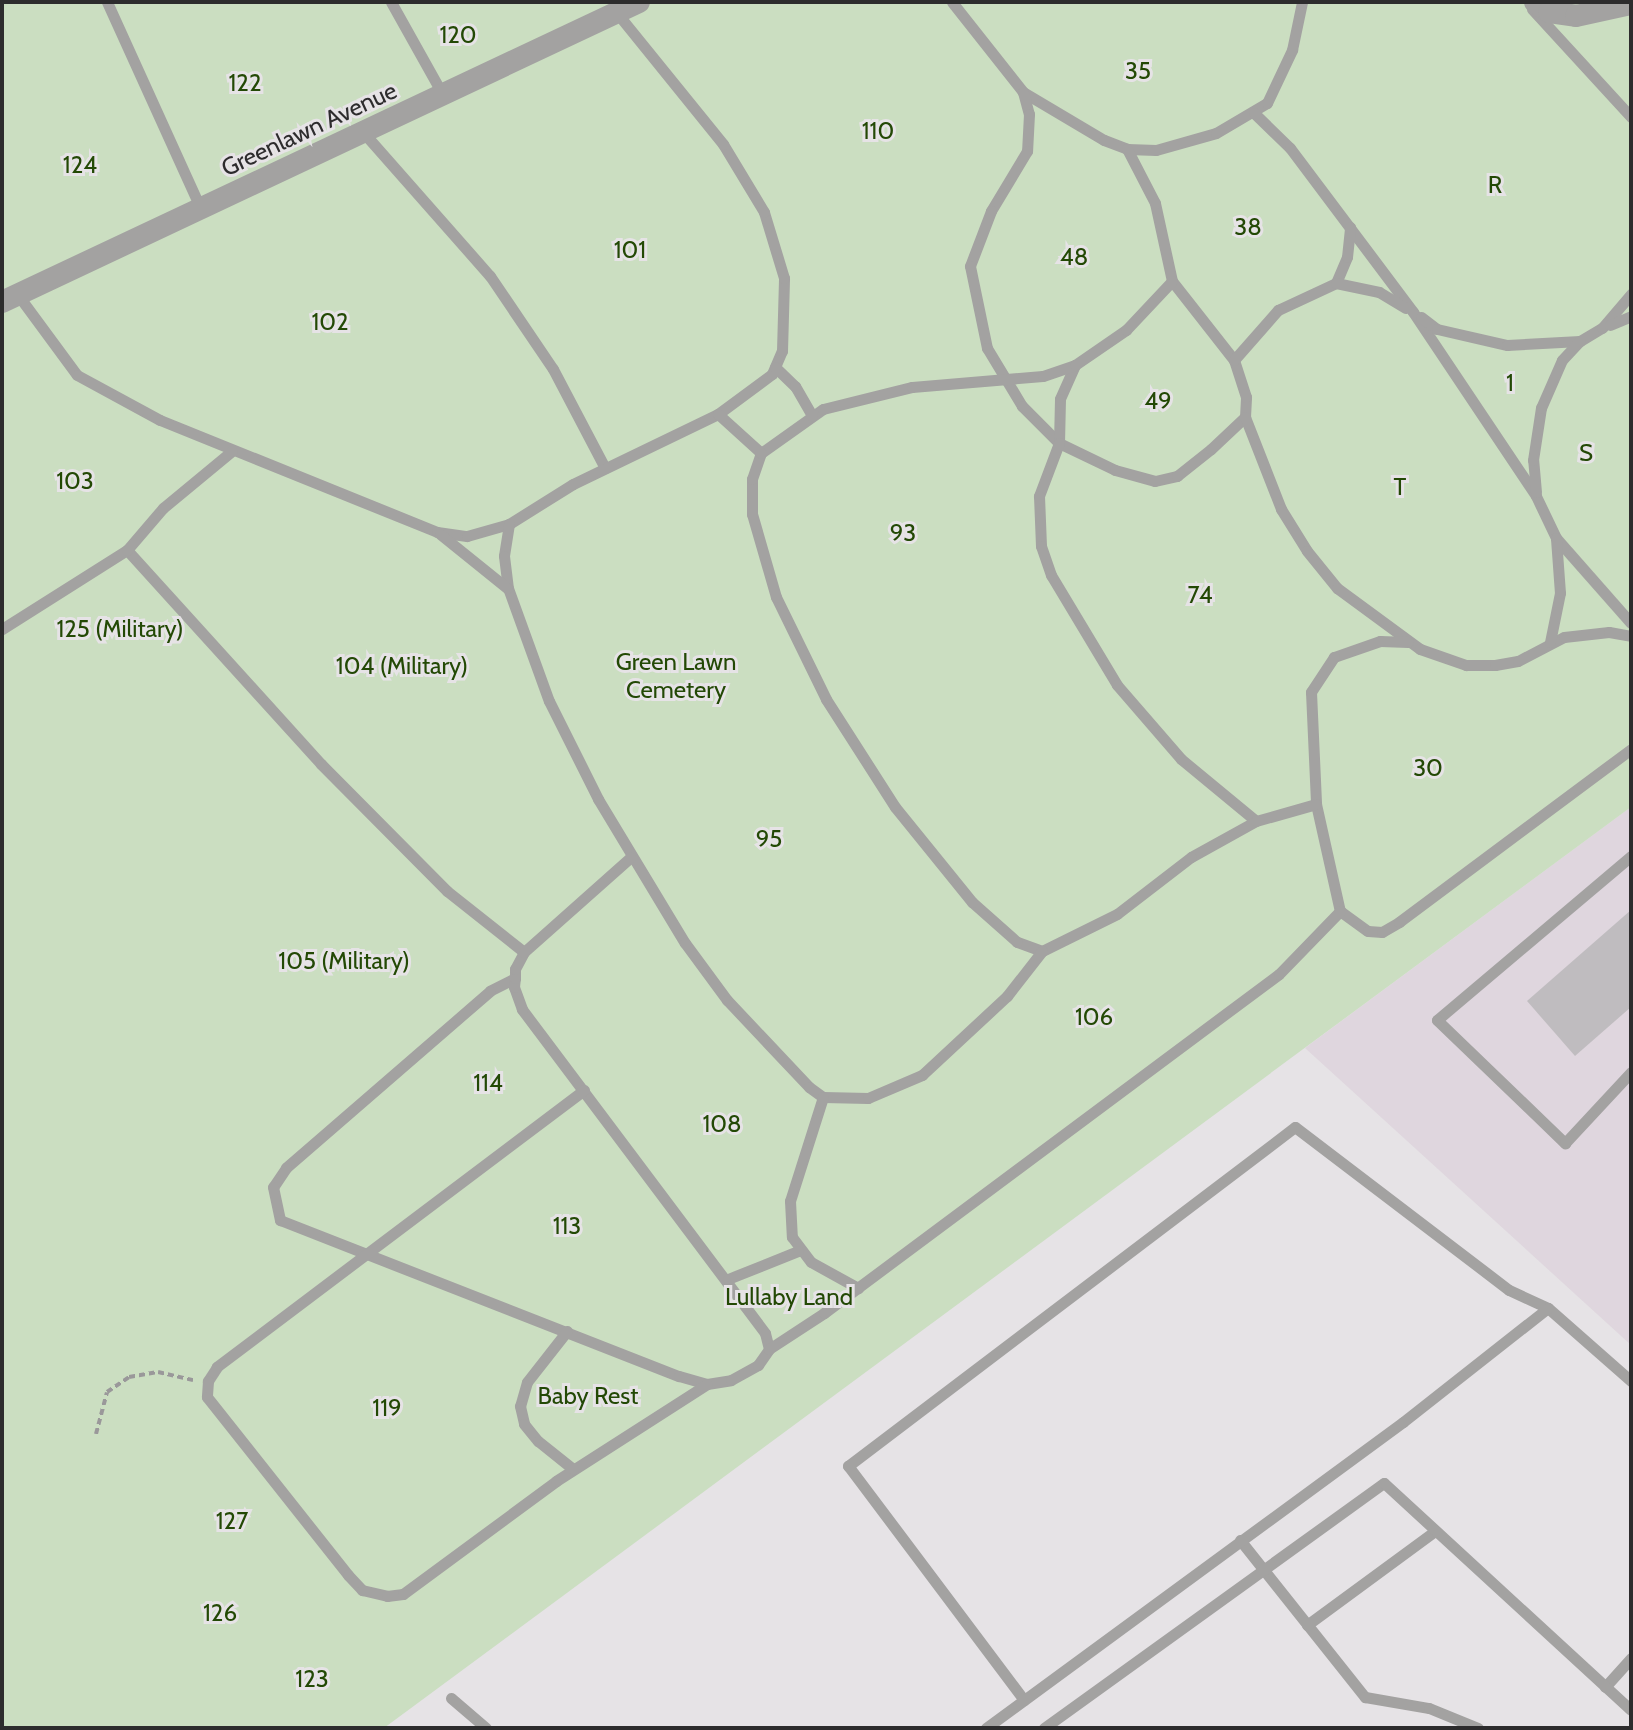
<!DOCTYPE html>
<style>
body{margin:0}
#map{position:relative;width:1633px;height:1730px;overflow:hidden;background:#e6e3e6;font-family:Cabin,sans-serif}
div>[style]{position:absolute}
.built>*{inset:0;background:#dfd6de}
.green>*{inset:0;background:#cbdec1}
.building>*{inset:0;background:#bfbcbf}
.path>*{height:4px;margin-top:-2px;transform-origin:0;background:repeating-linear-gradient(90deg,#9a989a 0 6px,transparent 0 10px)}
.service>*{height:11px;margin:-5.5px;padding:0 5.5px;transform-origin:5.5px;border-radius:5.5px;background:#a3a2a1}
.minor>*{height:22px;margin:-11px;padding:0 11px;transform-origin:11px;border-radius:11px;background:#a3a2a1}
span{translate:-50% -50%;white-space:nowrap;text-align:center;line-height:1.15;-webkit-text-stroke:6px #e6e3e6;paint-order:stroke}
.park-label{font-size:24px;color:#234905}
.street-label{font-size:24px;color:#2d2c2d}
.frame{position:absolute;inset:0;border:4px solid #2d2c2d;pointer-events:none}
</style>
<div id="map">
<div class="built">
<i style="clip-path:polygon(1631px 807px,1631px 1345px,1305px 1048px)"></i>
</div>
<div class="green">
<i style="clip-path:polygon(2px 2px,1631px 2px,1631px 807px,384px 1728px,2px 1728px)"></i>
</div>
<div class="building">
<i style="clip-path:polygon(1631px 910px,1631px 1007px,1575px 1056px,1527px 1001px)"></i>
</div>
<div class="path">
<i style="left:96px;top:1434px;width:43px;rotate:-75.3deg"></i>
<i style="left:107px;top:1392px;width:27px;rotate:-34deg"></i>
<i style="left:129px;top:1377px;width:29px;rotate:-10deg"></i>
<i style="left:158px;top:1372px;width:36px;rotate:13deg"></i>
</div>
<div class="service">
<i style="left:107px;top:2px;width:227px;rotate:65.6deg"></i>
<i style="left:391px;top:2px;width:107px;rotate:60.8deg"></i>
<i style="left:952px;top:2px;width:115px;rotate:51.7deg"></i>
<i style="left:1023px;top:92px;width:94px;rotate:30.7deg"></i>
<i style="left:1104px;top:140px;width:25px;rotate:21deg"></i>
<i style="left:1127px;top:149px;width:29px;rotate:2deg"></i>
<i style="left:1156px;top:150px;width:62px;rotate:-15.8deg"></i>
<i style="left:1216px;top:133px;width:59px;rotate:-30.5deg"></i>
<i style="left:1267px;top:103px;width:59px;rotate:-64.7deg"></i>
<i style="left:1292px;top:50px;width:49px;rotate:-78.2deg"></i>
<i style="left:1532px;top:9px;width:147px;rotate:47.5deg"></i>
<i style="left:1023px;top:92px;width:23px;rotate:75deg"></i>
<i style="left:1029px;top:114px;width:37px;rotate:93deg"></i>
<i style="left:1027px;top:151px;width:70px;rotate:121deg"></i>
<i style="left:991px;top:211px;width:59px;rotate:110.9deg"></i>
<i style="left:970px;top:266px;width:84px;rotate:78.3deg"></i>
<i style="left:987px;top:348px;width:68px;rotate:58.9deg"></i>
<i style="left:1022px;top:406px;width:52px;rotate:45deg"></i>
<i style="left:1059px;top:443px;width:62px;rotate:25.7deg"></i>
<i style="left:1115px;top:470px;width:41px;rotate:15.4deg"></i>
<i style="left:1155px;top:481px;width:23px;rotate:-13deg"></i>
<i style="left:1177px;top:476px;width:43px;rotate:-38.5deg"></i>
<i style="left:1211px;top:449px;width:47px;rotate:-43.3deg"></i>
<i style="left:1245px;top:417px;width:20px;rotate:-87deg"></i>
<i style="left:1246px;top:397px;width:39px;rotate:-108deg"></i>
<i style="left:1234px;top:360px;width:100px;rotate:-128.1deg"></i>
<i style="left:1172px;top:281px;width:80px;rotate:-102.3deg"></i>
<i style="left:1155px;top:203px;width:61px;rotate:-117.4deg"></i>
<i style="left:1254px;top:113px;width:50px;rotate:44.2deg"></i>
<i style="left:1290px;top:148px;width:205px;rotate:53.1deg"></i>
<i style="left:1413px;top:312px;width:221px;rotate:56.2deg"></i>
<i style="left:1536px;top:496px;width:47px;rotate:64.5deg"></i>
<i style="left:1556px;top:538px;width:113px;rotate:48.6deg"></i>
<i style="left:363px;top:132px;width:192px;rotate:48.6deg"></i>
<i style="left:490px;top:276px;width:112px;rotate:55.9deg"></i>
<i style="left:553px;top:369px;width:112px;rotate:62.3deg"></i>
<i style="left:1336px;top:283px;width:28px;rotate:-67deg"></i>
<i style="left:1347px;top:257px;width:30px;rotate:-84deg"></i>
<i style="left:18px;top:295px;width:99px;rotate:53.6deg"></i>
<i style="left:77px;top:375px;width:94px;rotate:28.5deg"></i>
<i style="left:160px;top:420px;width:299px;rotate:22deg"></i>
<i style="left:437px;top:532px;width:30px;rotate:8deg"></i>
<i style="left:467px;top:536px;width:44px;rotate:-15.9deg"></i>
<i style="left:509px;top:524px;width:75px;rotate:-32deg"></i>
<i style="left:573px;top:484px;width:161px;rotate:-25.8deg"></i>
<i style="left:718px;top:414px;width:67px;rotate:-36.5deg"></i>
<i style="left:772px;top:374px;width:25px;rotate:-67deg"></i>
<i style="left:782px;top:351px;width:73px;rotate:-88.4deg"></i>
<i style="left:784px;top:278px;width:69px;rotate:-106.9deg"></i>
<i style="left:764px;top:212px;width:79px;rotate:-121.1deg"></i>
<i style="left:723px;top:144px;width:169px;rotate:-129deg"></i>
<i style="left:1421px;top:317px;width:20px;rotate:37deg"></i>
<i style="left:1437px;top:329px;width:72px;rotate:12.9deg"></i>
<i style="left:1507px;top:345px;width:73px;rotate:-3.1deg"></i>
<i style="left:1580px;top:341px;width:26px;rotate:-31deg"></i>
<i style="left:1602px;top:328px;width:45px;rotate:-49.5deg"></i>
<i style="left:1610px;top:325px;width:23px;rotate:-23deg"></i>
<i style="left:1234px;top:360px;width:67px;rotate:-48.7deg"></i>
<i style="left:1278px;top:310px;width:64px;rotate:-25deg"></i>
<i style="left:1336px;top:283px;width:44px;rotate:11.8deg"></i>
<i style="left:1379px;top:292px;width:31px;rotate:31deg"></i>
<i style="left:1075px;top:365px;width:37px;rotate:114deg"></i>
<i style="left:1060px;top:399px;width:44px;rotate:91.3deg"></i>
<i style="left:1059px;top:443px;width:57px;rotate:110.7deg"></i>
<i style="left:1039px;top:496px;width:50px;rotate:87.7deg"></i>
<i style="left:1041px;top:546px;width:31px;rotate:71deg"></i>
<i style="left:1051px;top:575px;width:128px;rotate:59deg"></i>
<i style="left:1117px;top:685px;width:98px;rotate:49.1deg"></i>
<i style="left:1181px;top:759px;width:97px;rotate:39.6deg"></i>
<i style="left:1256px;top:821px;width:74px;rotate:151deg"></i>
<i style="left:1191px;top:857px;width:93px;rotate:142.4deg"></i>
<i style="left:1117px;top:914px;width:84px;rotate:153.7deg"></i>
<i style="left:1042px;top:951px;width:27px;rotate:-160deg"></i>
<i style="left:1017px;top:942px;width:60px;rotate:-138.4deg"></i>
<i style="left:972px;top:902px;width:122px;rotate:-129deg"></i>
<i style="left:895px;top:807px;width:128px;rotate:-122.6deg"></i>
<i style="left:826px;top:699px;width:114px;rotate:-116.1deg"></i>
<i style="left:776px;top:597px;width:86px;rotate:-106.1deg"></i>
<i style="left:752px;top:514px;width:35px;rotate:-90deg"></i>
<i style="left:752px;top:479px;width:28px;rotate:-71deg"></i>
<i style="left:761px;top:453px;width:76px;rotate:-35.4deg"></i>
<i style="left:823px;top:409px;width:92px;rotate:-13.9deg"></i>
<i style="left:912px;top:387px;width:131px;rotate:-4.8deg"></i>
<i style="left:1043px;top:376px;width:34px;rotate:-19deg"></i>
<i style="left:1075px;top:365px;width:62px;rotate:-34.5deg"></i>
<i style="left:1126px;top:330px;width:67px;rotate:-46.8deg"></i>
<i style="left:775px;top:367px;width:28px;rotate:44deg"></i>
<i style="left:795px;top:386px;width:34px;rotate:60deg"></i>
<i style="left:718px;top:414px;width:58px;rotate:42.2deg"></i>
<i style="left:1245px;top:417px;width:99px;rotate:68.6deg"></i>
<i style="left:1281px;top:509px;width:49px;rotate:58.2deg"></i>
<i style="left:1307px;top:551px;width:48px;rotate:51deg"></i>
<i style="left:1337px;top:588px;width:103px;rotate:36.3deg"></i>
<i style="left:1420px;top:649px;width:49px;rotate:19.2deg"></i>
<i style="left:1466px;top:665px;width:29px"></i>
<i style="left:1495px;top:665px;width:23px;rotate:-10deg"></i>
<i style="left:1518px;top:661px;width:52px;rotate:-27.6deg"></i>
<i style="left:1564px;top:637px;width:45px;rotate:-6.3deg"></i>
<i style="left:1609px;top:632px;width:22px;rotate:10deg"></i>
<i style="left:1536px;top:492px;width:32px;rotate:-95deg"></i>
<i style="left:1533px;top:460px;width:53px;rotate:-81.3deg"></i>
<i style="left:1541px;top:408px;width:52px;rotate:-66.4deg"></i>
<i style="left:1562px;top:360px;width:26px;rotate:-47deg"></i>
<i style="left:509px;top:524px;width:32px;rotate:99deg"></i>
<i style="left:504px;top:556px;width:32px;rotate:83deg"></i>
<i style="left:508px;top:588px;width:120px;rotate:70.1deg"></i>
<i style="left:549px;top:701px;width:110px;rotate:63.4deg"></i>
<i style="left:598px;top:799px;width:168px;rotate:58.9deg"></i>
<i style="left:685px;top:943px;width:71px;rotate:53.6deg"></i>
<i style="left:727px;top:1000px;width:120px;rotate:46.7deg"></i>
<i style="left:809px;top:1087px;width:17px;rotate:36deg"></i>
<i style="left:823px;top:1097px;width:45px;rotate:1.3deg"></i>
<i style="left:868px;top:1098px;width:59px;rotate:-23.1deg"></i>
<i style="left:922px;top:1075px;width:116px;rotate:-42.9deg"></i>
<i style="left:1007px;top:996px;width:57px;rotate:-52.1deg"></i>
<i style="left:440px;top:534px;width:86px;rotate:38.9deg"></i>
<i style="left:127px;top:550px;width:289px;rotate:47.8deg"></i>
<i style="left:321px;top:764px;width:179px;rotate:45.2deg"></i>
<i style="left:447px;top:891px;width:98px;rotate:38.4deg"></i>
<i style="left:2px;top:629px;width:148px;rotate:-32.3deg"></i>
<i style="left:127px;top:550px;width:55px;rotate:-49.4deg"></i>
<i style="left:163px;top:508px;width:89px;rotate:-39.6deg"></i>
<i style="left:1408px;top:642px;width:28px;rotate:-178deg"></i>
<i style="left:1380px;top:641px;width:49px;rotate:160.8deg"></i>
<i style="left:1334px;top:657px;width:42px;rotate:123.3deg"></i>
<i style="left:1311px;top:692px;width:112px;rotate:87.4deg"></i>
<i style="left:1316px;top:804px;width:110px;rotate:77.4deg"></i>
<i style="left:1340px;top:911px;width:34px;rotate:36deg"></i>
<i style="left:1368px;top:931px;width:14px;rotate:4deg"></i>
<i style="left:1382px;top:932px;width:20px;rotate:-30deg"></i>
<i style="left:1399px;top:922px;width:289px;rotate:-36.7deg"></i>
<i style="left:1550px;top:642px;width:50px;rotate:-78.5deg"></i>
<i style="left:1560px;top:593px;width:55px;rotate:-94.2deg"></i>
<i style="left:1256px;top:821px;width:62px;rotate:-15.8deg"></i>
<i style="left:1631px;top:856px;width:254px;rotate:139.8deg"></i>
<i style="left:1437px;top:1020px;width:178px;rotate:43.9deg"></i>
<i style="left:1565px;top:1143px;width:97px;rotate:-47.1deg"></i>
<i style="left:515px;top:978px;width:28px;rotate:153deg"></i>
<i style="left:490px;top:991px;width:270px;rotate:139.1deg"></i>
<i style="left:286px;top:1168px;width:23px;rotate:124deg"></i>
<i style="left:273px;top:1187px;width:34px;rotate:78deg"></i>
<i style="left:280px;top:1220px;width:428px;rotate:21.4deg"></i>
<i style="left:679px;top:1376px;width:29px;rotate:16deg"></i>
<i style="left:707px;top:1384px;width:24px;rotate:-9deg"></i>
<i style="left:731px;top:1380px;width:31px;rotate:-29deg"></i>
<i style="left:758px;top:1365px;width:19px;rotate:-55deg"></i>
<i style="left:769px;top:1349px;width:16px;rotate:-104deg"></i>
<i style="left:765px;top:1333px;width:405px;rotate:-126.9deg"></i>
<i style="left:522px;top:1009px;width:23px;rotate:-110deg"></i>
<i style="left:514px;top:987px;width:9px;rotate:-84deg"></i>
<i style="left:515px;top:978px;width:9px;rotate:-90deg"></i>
<i style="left:515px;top:969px;width:19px;rotate:-62deg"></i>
<i style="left:524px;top:952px;width:142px;rotate:-41.6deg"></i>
<i style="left:584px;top:1090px;width:460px;rotate:143deg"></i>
<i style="left:217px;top:1367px;width:17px;rotate:123deg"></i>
<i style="left:208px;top:1381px;width:16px;rotate:94deg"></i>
<i style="left:207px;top:1397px;width:227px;rotate:51.6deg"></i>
<i style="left:348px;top:1575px;width:21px;rotate:47deg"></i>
<i style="left:362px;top:1590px;width:26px;rotate:13deg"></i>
<i style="left:387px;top:1596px;width:16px;rotate:-7deg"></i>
<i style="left:403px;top:1594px;width:190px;rotate:-36.4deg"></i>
<i style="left:556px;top:1481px;width:179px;rotate:-32.7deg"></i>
<i style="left:823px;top:1097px;width:109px;rotate:107.6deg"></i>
<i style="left:790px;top:1201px;width:36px;rotate:87deg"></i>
<i style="left:792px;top:1237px;width:31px;rotate:53deg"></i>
<i style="left:811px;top:1262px;width:54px;rotate:29deg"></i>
<i style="left:728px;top:1279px;width:75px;rotate:-21.8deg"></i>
<i style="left:567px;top:1331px;width:65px;rotate:128.1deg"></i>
<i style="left:527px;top:1382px;width:25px;rotate:106deg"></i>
<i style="left:520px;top:1406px;width:18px;rotate:77deg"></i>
<i style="left:524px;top:1424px;width:22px;rotate:51deg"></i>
<i style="left:538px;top:1441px;width:45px;rotate:38.7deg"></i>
<i style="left:769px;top:1349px;width:66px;rotate:-33.2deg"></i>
<i style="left:824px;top:1313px;width:567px;rotate:-36.69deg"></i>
<i style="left:1279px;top:974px;width:88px;rotate:-45.9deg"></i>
<i style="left:1240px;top:1540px;width:201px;rotate:51.5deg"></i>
<i style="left:1365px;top:1697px;width:65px;rotate:9.8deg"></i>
<i style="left:1429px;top:1708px;width:53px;rotate:22.2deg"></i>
<i style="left:1307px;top:1625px;width:159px;rotate:-36.3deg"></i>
<i style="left:1605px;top:1687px;width:39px;rotate:-48deg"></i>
<i style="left:451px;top:1698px;width:46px;rotate:40.6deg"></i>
<i style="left:1024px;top:1700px;width:293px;rotate:-126.9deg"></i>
<i style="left:848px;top:1466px;width:561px;rotate:-37.18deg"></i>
<i style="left:1295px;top:1127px;width:269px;rotate:37.3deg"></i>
<i style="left:1509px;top:1290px;width:43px;rotate:24.8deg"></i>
<i style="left:1548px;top:1308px;width:111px;rotate:41.3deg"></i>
<i style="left:986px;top:1728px;width:517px;rotate:-36.27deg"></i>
<i style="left:1403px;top:1422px;width:184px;rotate:-38.2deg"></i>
<i style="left:1044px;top:1728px;width:419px;rotate:-35.8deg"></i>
<i style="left:1384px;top:1483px;width:335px;rotate:42.6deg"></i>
</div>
<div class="minor">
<i style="left:1535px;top:2px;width:17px;rotate:36deg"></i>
<i style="left:1549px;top:12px;width:27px;rotate:8deg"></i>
<i style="left:1576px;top:16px;width:56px;rotate:-12.3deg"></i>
<i style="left:2px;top:302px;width:704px;rotate:-25.22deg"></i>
</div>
<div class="park-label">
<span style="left:458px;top:35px">120</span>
<span style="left:1138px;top:71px">35</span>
<span style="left:245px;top:83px">122</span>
<span style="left:878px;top:131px">110</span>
<span style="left:80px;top:165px">124</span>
<span style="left:1495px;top:185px">R</span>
<span style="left:1248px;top:227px">38</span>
<span style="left:630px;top:250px">101</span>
<span style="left:1074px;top:257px">48</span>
<span style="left:330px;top:322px">102</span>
<span style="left:1510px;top:383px">1</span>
<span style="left:1158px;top:401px">49</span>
<span style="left:1586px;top:453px">S</span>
<span style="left:75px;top:481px">103</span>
<span style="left:1400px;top:487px">T</span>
<span style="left:903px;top:533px">93</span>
<span style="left:1200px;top:595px">74</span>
<span style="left:120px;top:629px">125 (Military)</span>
<span style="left:676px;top:676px">Green Lawn<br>Cemetery</span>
<span style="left:402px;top:666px">104 (Military)</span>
<span style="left:1428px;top:768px">30</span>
<span style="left:769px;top:839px">95</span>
<span style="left:344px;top:961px">105 (Military)</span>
<span style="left:1094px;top:1017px">106</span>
<span style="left:488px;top:1083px">114</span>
<span style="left:722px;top:1124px">108</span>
<span style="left:567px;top:1226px">113</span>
<span style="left:789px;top:1297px">Lullaby Land</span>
<span style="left:588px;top:1396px">Baby Rest</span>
<span style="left:387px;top:1408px">119</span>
<span style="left:232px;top:1521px">127</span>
<span style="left:220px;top:1613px">126</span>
<span style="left:312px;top:1679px">123</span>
</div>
<div class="street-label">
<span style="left:309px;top:129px;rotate:-25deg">Greenlawn Avenue</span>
</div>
<div class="frame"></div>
</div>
